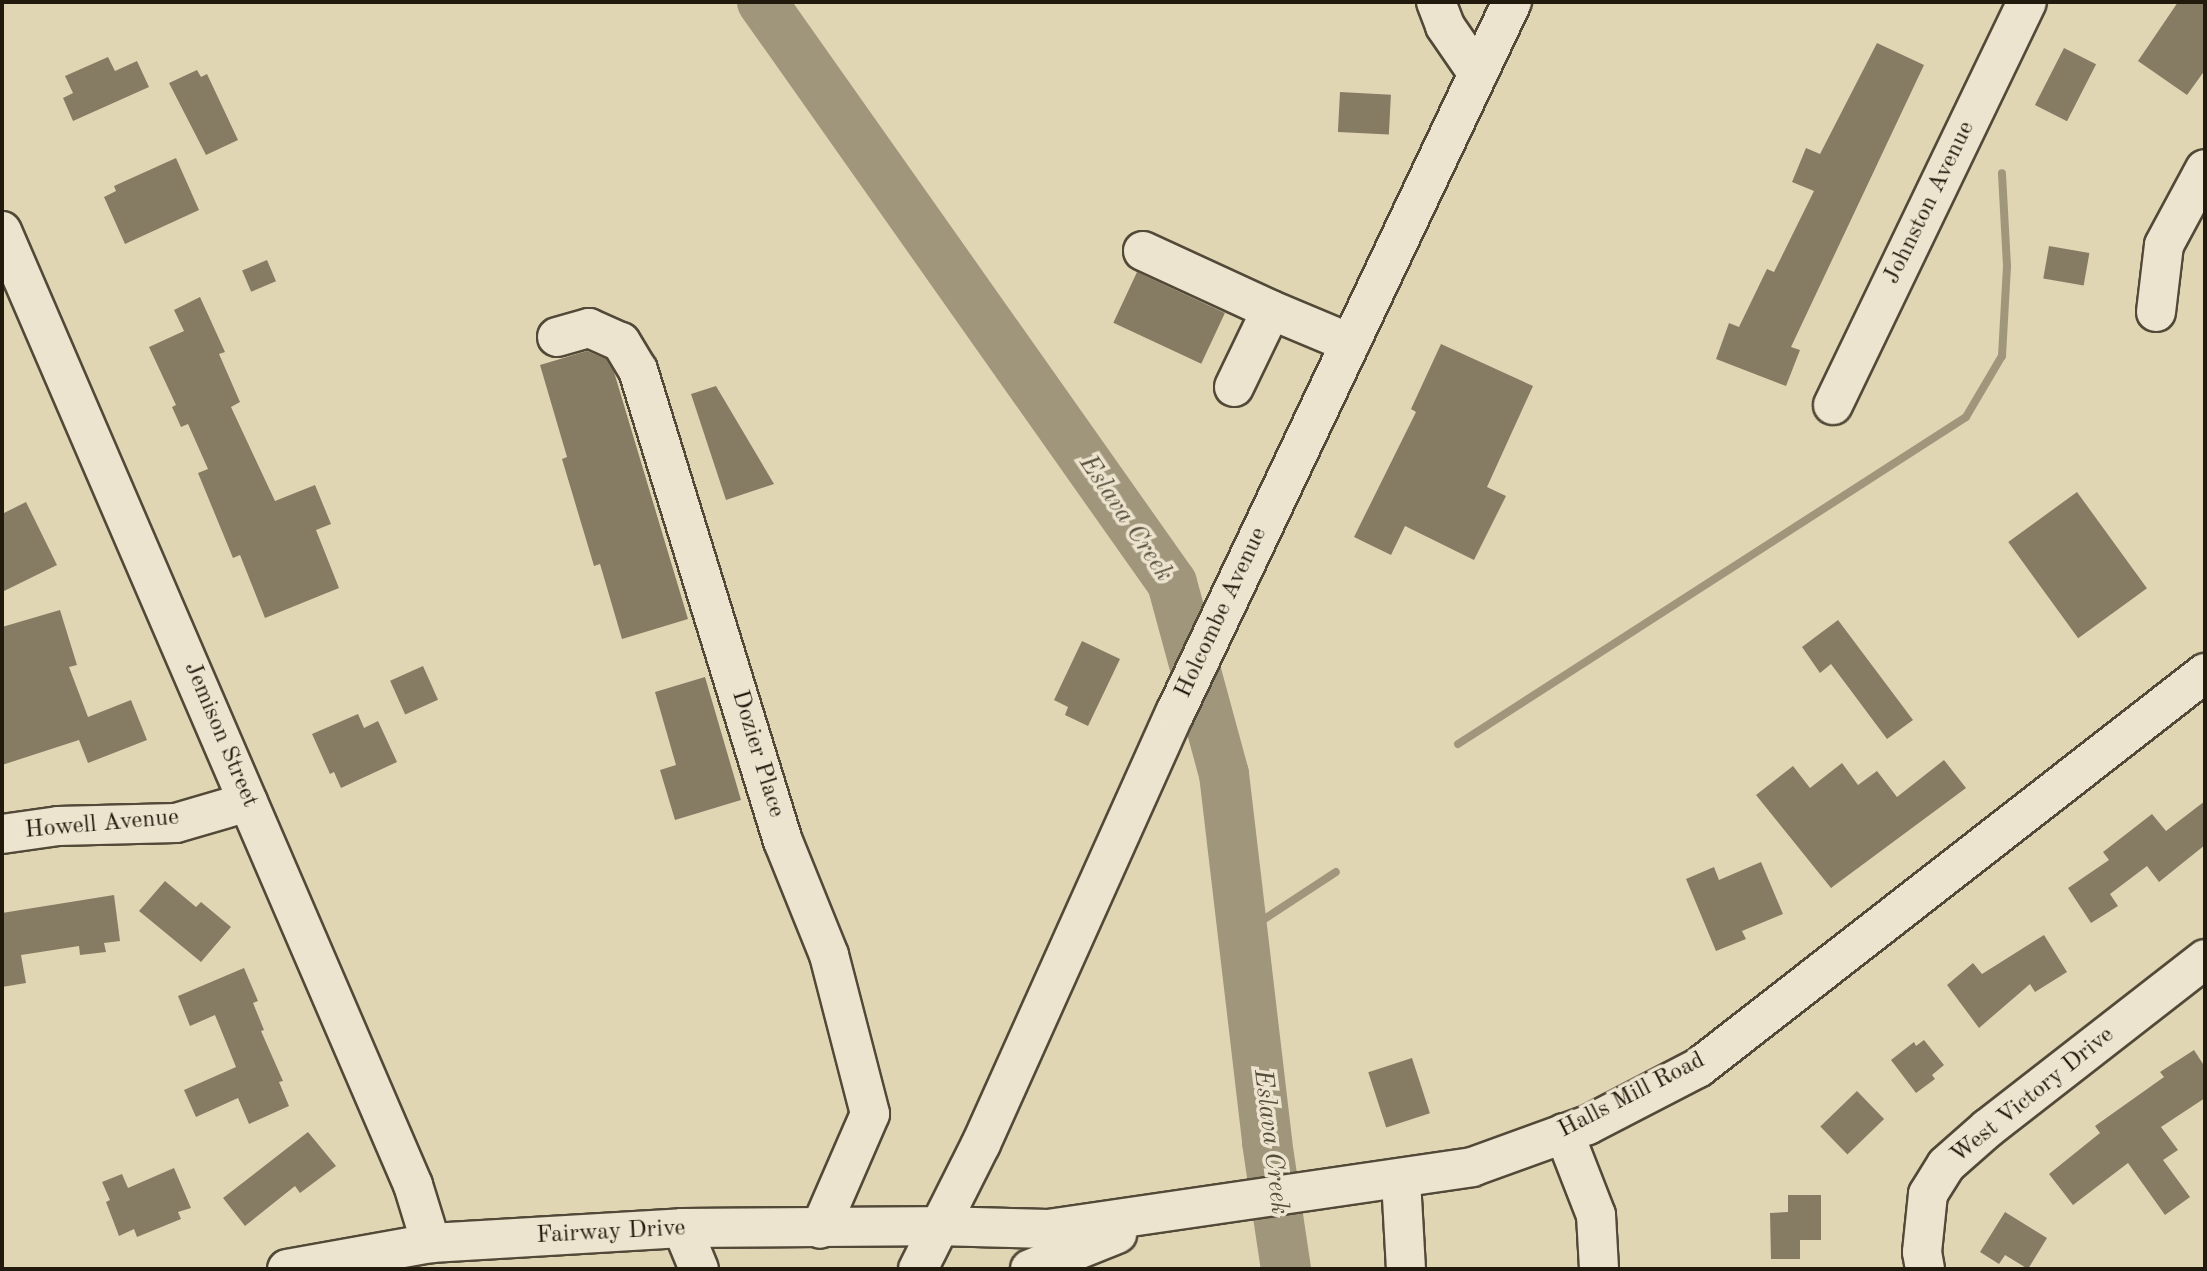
<!DOCTYPE html>
<style>
body{margin:0}
#map{position:relative;width:2207px;height:1271px;overflow:hidden;background:#e1d6b4;font-family:"Old Standard TT",serif}
div>[style]{position:absolute}
.stream>*{height:8px;margin:-4px;padding:0 4px;transform-origin:4px;border-radius:4px;background:#a0967c}
.river>*{height:50px;margin:-25px;padding:0 25px;transform-origin:25px;border-radius:25px;background:#a0967c}
.building>*{inset:0;background:#867c64;transform-origin:0 0}
.roads{filter:drop-shadow(2px 0 #524938) drop-shadow(-2px 0 #524938) drop-shadow(0 2px #524938) drop-shadow(0 -2px #524938)}
.minor>*{height:38px;margin:-19px;padding:0 19px;transform-origin:19px;border-radius:19px;background:#ece4ce}
span{translate:-50% -50%;white-space:nowrap;text-align:center;line-height:1.15;-webkit-text-stroke:7px #ece4ce;paint-order:stroke}
.street-label{font-size:24px;color:#231a0e}
.water-label{font-size:26px;color:#554c3a;font-style:italic}
.frame{position:absolute;inset:0;border:4px solid #231a0e;pointer-events:none}
</style>
<div id="map">
<div class="stream">
<i style="left:1458px;top:744px;width:604px;rotate:-32.77deg"></i>
<i style="left:1966px;top:417px;width:71px;rotate:-59.5deg"></i>
<i style="left:2002px;top:356px;width:90px;rotate:-86.8deg"></i>
<i style="left:2007px;top:266px;width:93px;rotate:-93.1deg"></i>
<i style="left:1243px;top:933px;width:111px;rotate:-33.3deg"></i>
</div>
<div class="river">
<i style="left:762px;top:2px;width:711px;rotate:54.79deg"></i>
<i style="left:1172px;top:583px;width:198px;rotate:74.8deg"></i>
<i style="left:1224px;top:774px;width:371px;rotate:83.3deg"></i>
<i style="left:1267px;top:1142px;width:128px;rotate:81.5deg"></i>
</div>
<div class="building">
<i style="clip-path:polygon(2178px 2px,2205px 2px,2205px 70px,2187px 95px,2138px 61px)"></i>
<i style="clip-path:polygon(1877px 43px,1924px 65px,1791px 347px,1800px 350px,1786px 386px,1716px 359px,1729px 323px,1739px 327px,1767px 269px,1774px 272px,1814px 191px,1792px 182px,1806px 148px,1820px 154px)"></i>
<i style="left:2064px;top:48px;width:36px;height:64px;rotate:27deg"></i>
<i style="clip-path:polygon(108px 57px,115px 71px,137px 61px,149px 87px,73px 121px,63px 98px,73px 93px,65px 76px)"></i>
<i style="clip-path:polygon(197px 70px,201px 77px,207px 74px,238px 140px,206px 155px,169px 83px)"></i>
<i style="left:1340px;top:92px;width:51px;height:40px;rotate:3deg"></i>
<i style="clip-path:polygon(176px 158px,199px 210px,125px 244px,104px 197px,116px 191px,114px 186px)"></i>
<i style="left:2049px;top:246px;width:41px;height:33px;rotate:10deg"></i>
<i style="left:267px;top:260px;width:23px;height:27px;rotate:67deg"></i>
<i style="left:1137px;top:272px;width:97px;height:56px;rotate:25deg"></i>
<i style="clip-path:polygon(200px 297px,225px 352px,219px 354px,240px 402px,231px 407px,275px 501px,315px 485px,331px 524px,316px 530px,339px 588px,265px 618px,240px 555px,233px 558px,198px 473px,208px 469px,188px 424px,181px 427px,172px 407px,176px 405px,149px 347px,184px 331px,174px 310px)"></i>
<i style="clip-path:polygon(1441px 344px,1533px 386px,1487px 487px,1506px 496px,1474px 560px,1405px 526px,1391px 555px,1354px 537px,1416px 412px,1411px 409px)"></i>
<i style="clip-path:polygon(587px 351px,606px 359px,614px 372px,688px 619px,622px 639px,600px 564px,594px 566px,562px 459px,567px 457px,540px 365px)"></i>
<i style="clip-path:polygon(716px 386px,774px 484px,726px 500px,691px 394px)"></i>
<i style="left:2077px;top:492px;width:119px;height:85px;rotate:54deg"></i>
<i style="clip-path:polygon(26px 502px,57px 565px,2px 592px,2px 514px)"></i>
<i style="clip-path:polygon(60px 610px,77px 665px,69px 667px,88px 717px,131px 700px,147px 740px,88px 763px,79px 740px,2px 765px,2px 627px)"></i>
<i style="clip-path:polygon(1838px 620px,1913px 720px,1887px 739px,1831px 664px,1820px 673px,1802px 647px)"></i>
<i style="clip-path:polygon(1082px 641px,1120px 659px,1088px 726px,1065px 715px,1068px 707px,1054px 700px)"></i>
<i style="left:423px;top:666px;width:37px;height:36px;rotate:66deg"></i>
<i style="clip-path:polygon(705px 677px,741px 800px,675px 820px,660px 770px,676px 765px,655px 692px)"></i>
<i style="clip-path:polygon(358px 714px,364px 728px,378px 721px,397px 762px,341px 788px,334px 772px,330px 774px,312px 734px)"></i>
<i style="clip-path:polygon(1944px 760px,1966px 788px,1831px 888px,1756px 795px,1793px 766px,1810px 788px,1842px 763px,1858px 785px,1877px 771px,1897px 797px)"></i>
<i style="clip-path:polygon(2205px 801px,2205px 845px,2159px 882px,2147px 866px,2110px 894px,2118px 906px,2091px 923px,2068px 888px,2109px 860px,2103px 852px,2152px 814px,2166px 831px)"></i>
<i style="clip-path:polygon(1761px 862px,1783px 914px,1742px 931px,1746px 939px,1716px 951px,1686px 879px,1714px 867px,1719px 880px)"></i>
<i style="clip-path:polygon(165px 881px,196px 907px,201px 902px,231px 927px,201px 962px,139px 911px)"></i>
<i style="clip-path:polygon(114px 895px,120px 941px,104px 943px,106px 952px,80px 955px,79px 946px,21px 955px,26px 983px,2px 987px,2px 913px)"></i>
<i style="clip-path:polygon(2044px 935px,2067px 972px,2035px 992px,2030px 984px,1979px 1028px,1947px 985px,1973px 963px,1982px 974px)"></i>
<i style="clip-path:polygon(244px 968px,258px 1001px,253px 1003px,264px 1030px,261px 1031px,283px 1081px,279px 1082px,289px 1106px,249px 1124px,238px 1098px,196px 1117px,184px 1090px,236px 1067px,215px 1015px,190px 1026px,178px 996px)"></i>
<i style="clip-path:polygon(1924px 1040px,1944px 1065px,1932px 1075px,1935px 1079px,1916px 1093px,1891px 1060px,1914px 1042px,1916px 1046px)"></i>
<i style="clip-path:polygon(2194px 1050px,2205px 1067px,2205px 1098px,2161px 1127px,2178px 1150px,2163px 1160px,2190px 1197px,2165px 1215px,2128px 1163px,2073px 1205px,2049px 1174px,2100px 1133px,2095px 1126px,2164px 1077px,2160px 1072px)"></i>
<i style="left:1412px;top:1058px;width:58px;height:46px;rotate:72deg"></i>
<i style="left:1857px;top:1091px;width:39px;height:51px;rotate:46deg"></i>
<i style="clip-path:polygon(308px 1132px,336px 1166px,300px 1193px,295px 1186px,245px 1226px,223px 1198px)"></i>
<i style="clip-path:polygon(174px 1168px,191px 1208px,178px 1212px,181px 1219px,137px 1237px,134px 1229px,119px 1236px,106px 1202px,110px 1200px,102px 1182px,122px 1174px,128px 1188px)"></i>
<i style="clip-path:polygon(1788px 1195px,1821px 1195px,1821px 1240px,1800px 1240px,1800px 1259px,1771px 1259px,1770px 1213px,1788px 1212px)"></i>
<i style="clip-path:polygon(2005px 1212px,2047px 1238px,2028px 1269px,2005px 1255px,1999px 1264px,1980px 1252px)"></i>
</div>
<div class="roads">
<div class="minor">
<i style="left:1436px;top:2px;width:26px;rotate:69deg"></i>
<i style="left:1445px;top:26px;width:58px;rotate:55.5deg"></i>
<i style="left:2px;top:231px;width:1039px;rotate:66.69deg"></i>
<i style="left:413px;top:1185px;width:61px;rotate:72.8deg"></i>
<i style="left:1143px;top:251px;width:141px;rotate:24.7deg"></i>
<i style="left:2156px;top:312px;width:67px;rotate:-83.2deg"></i>
<i style="left:2164px;top:245px;width:86px;rotate:-61.7deg"></i>
<i style="left:557px;top:337px;width:33px;rotate:-16deg"></i>
<i style="left:589px;top:328px;width:35px;rotate:24deg"></i>
<i style="left:621px;top:342px;width:33px;rotate:59deg"></i>
<i style="left:638px;top:370px;width:493px;rotate:72.9deg"></i>
<i style="left:783px;top:841px;width:123px;rotate:68deg"></i>
<i style="left:829px;top:955px;width:164px;rotate:75.5deg"></i>
<i style="left:870px;top:1114px;width:125px;rotate:113.5deg"></i>
<i style="left:1234px;top:387px;width:85px;rotate:-64.3deg"></i>
<i style="left:1271px;top:310px;width:86px;rotate:22.7deg"></i>
<i style="left:1833px;top:405px;width:447px;rotate:-64.3deg"></i>
<i style="left:2px;top:834px;width:57px;rotate:-8.1deg"></i>
<i style="left:58px;top:826px;width:118px;rotate:-1.5deg"></i>
<i style="left:176px;top:823px;width:75px;rotate:-16.3deg"></i>
<i style="left:1564px;top:1133px;width:88px;rotate:68.7deg"></i>
<i style="left:1596px;top:1215px;width:54px;rotate:86.8deg"></i>
<i style="left:1401px;top:1180px;width:89px;rotate:86.8deg"></i>
<i style="left:682px;top:1228px;width:44px;rotate:67.5deg"></i>
<i style="left:287px;top:1269px;width:146px;rotate:-10.2deg"></i>
<i style="left:431px;top:1243px;width:251px;rotate:-3.4deg"></i>
<i style="left:682px;top:1228px;width:255px;rotate:-0.4deg"></i>
<i style="left:937px;top:1226px;width:111px;rotate:1.5deg"></i>
<i style="left:1048px;top:1229px;width:429px;rotate:-8.3deg"></i>
<i style="left:1472px;top:1167px;width:123px;rotate:-19.9deg"></i>
<i style="left:1588px;top:1125px;width:124px;rotate:-27.4deg"></i>
<i style="left:1698px;top:1068px;width:643px;rotate:-37.92deg"></i>
<i style="left:918px;top:1269px;width:140px;rotate:-63.3deg"></i>
<i style="left:981px;top:1144px;width:473px;rotate:-65.8deg"></i>
<i style="left:1175px;top:713px;width:787px;rotate:-64.64deg"></i>
<i style="left:1030px;top:1269px;width:94px;rotate:-21.9deg"></i>
<i style="left:1925px;top:1269px;width:17px;rotate:-100deg"></i>
<i style="left:1922px;top:1252px;width:58px;rotate:-84.1deg"></i>
<i style="left:1928px;top:1194px;width:34px;rotate:-58deg"></i>
<i style="left:1946px;top:1165px;width:56px;rotate:-41.4deg"></i>
<i style="left:1988px;top:1128px;width:275px;rotate:-37.9deg"></i>
</div>
</div>
<div class="street-label">
<span style="left:1930px;top:203px;rotate:-64deg">Johnston Avenue</span>
<span style="left:1222px;top:613px;rotate:-65deg">Holcombe Avenue</span>
<span style="left:220px;top:735px;rotate:67deg">Jemison Street</span>
<span style="left:757px;top:754px;rotate:73deg">Dozier Place</span>
<span style="left:102px;top:825px;rotate:-5deg">Howell Avenue</span>
<span style="left:1632px;top:1096px;rotate:-27deg">Halls Mill Road</span>
<span style="left:2033px;top:1096px;rotate:-39deg">West Victory Drive</span>
<span style="left:611px;top:1233px;rotate:-3deg">Fairway Drive</span>
</div>
<div class="water-label">
<span style="left:1125px;top:519px;rotate:56deg">Eslava Creek</span>
<span style="left:1270px;top:1142px;rotate:83deg">Eslava Creek</span>
</div>
<div class="frame"></div>
</div>
